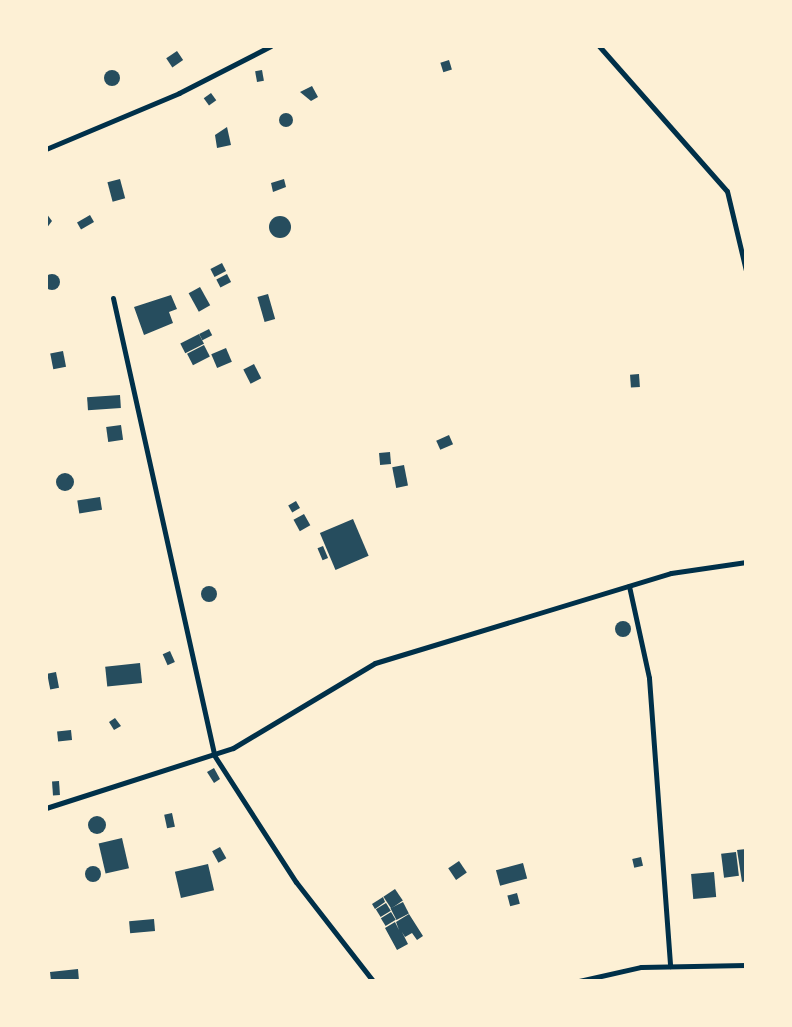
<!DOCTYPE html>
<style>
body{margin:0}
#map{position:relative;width:792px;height:1027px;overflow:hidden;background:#fdf0d5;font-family:"Exo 2",sans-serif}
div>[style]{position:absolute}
.building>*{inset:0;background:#264d5e;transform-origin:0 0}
.round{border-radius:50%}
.minor>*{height:5px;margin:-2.5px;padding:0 2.5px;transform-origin:2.5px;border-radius:2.5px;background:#003049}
span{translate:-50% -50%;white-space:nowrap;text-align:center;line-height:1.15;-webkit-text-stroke:5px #fdf0d5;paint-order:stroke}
.frame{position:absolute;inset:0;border:48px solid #fdf0d5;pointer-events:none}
</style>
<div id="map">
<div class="building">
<i style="left:177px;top:51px;width:11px;height:13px;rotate:56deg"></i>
<i style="left:449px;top:60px;width:10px;height:9px;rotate:73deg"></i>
<i class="round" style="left:104px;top:70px;width:16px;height:16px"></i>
<i style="left:262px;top:70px;width:11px;height:7px;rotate:80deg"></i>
<i style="clip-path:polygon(312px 86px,318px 97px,311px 101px,300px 92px)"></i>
<i style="left:211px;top:93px;width:9px;height:9px;rotate:54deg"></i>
<i class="round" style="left:279px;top:113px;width:14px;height:14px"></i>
<i style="clip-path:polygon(227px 127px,231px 145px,217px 148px,215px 135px)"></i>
<i style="left:120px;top:179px;width:20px;height:13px;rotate:75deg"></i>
<i style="clip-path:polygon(284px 179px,286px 187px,273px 192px,271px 183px)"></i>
<i style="clip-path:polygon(46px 213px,52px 221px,46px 229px)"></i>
<i style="left:90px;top:215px;width:8px;height:15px;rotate:60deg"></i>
<i class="round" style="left:269px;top:216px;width:22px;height:22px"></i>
<i style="left:222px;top:263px;width:9px;height:13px;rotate:63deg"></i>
<i style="left:227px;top:274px;width:9px;height:12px;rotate:63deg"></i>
<i class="round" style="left:44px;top:274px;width:16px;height:16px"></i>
<i style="left:200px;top:287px;width:21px;height:13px;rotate:61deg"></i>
<i style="left:268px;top:294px;width:26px;height:11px;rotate:74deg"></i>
<i style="clip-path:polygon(171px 295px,177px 309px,169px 312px,173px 323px,144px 335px,134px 307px)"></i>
<i style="left:209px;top:329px;width:7px;height:11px;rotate:63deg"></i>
<i style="left:199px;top:334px;width:11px;height:21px;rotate:63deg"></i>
<i style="left:204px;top:345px;width:13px;height:19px;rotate:63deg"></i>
<i style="left:226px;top:348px;width:15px;height:16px;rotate:67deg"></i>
<i style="left:63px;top:351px;width:16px;height:13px;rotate:79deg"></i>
<i style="left:254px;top:364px;width:16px;height:12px;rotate:63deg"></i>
<i style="left:639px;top:374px;width:13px;height:9px;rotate:86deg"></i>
<i style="left:120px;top:395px;width:13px;height:33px;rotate:86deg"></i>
<i style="left:121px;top:425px;width:15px;height:15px;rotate:82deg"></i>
<i style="left:449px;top:435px;width:10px;height:14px;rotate:66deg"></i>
<i style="left:390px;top:452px;width:12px;height:11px;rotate:85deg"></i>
<i style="left:404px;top:465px;width:21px;height:12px;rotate:79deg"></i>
<i class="round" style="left:56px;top:473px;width:18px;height:18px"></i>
<i style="left:100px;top:497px;width:13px;height:23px;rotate:81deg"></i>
<i style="left:296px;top:501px;width:8px;height:9px;rotate:60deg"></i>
<i style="left:304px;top:514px;width:13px;height:12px;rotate:61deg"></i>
<i style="left:353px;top:519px;width:40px;height:36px;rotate:67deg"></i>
<i style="left:323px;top:546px;width:13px;height:6px;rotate:67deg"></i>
<i class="round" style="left:201px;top:586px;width:16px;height:16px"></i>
<i class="round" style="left:615px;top:621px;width:16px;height:16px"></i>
<i style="left:170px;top:651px;width:12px;height:8px;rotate:66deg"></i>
<i style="left:140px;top:663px;width:20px;height:35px;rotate:84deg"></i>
<i style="left:56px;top:672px;width:16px;height:9px;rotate:79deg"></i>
<i style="clip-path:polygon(115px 718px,121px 726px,114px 730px,109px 722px)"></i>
<i style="left:71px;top:730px;width:10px;height:14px;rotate:84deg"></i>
<i style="clip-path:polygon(214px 768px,220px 779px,214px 783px,207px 772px)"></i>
<i style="left:59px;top:781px;width:14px;height:7px;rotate:86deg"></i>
<i style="left:172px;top:813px;width:14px;height:8px;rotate:78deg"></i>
<i class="round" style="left:88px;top:816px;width:18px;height:18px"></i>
<i style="left:122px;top:838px;width:31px;height:24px;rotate:77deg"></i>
<i style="left:220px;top:847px;width:13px;height:9px;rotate:61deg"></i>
<i style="clip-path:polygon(746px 849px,746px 881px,742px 882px,737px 850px)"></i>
<i style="left:736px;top:852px;width:24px;height:15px;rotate:83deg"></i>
<i style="left:641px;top:857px;width:9px;height:9px;rotate:77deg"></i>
<i style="left:459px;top:861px;width:14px;height:13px;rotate:56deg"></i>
<i style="left:523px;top:863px;width:16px;height:28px;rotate:75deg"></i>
<i style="left:208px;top:864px;width:27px;height:34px;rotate:77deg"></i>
<i class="round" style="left:85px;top:866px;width:16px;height:16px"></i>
<i style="left:714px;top:872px;width:25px;height:23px;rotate:85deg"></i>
<i style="left:395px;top:889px;width:14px;height:14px;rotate:56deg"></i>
<i style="left:517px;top:893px;width:11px;height:10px;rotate:75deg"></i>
<i style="clip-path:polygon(383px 897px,385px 902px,375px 909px,372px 904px)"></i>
<i style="left:403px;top:902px;width:13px;height:14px;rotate:63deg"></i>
<i style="left:386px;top:903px;width:9px;height:12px;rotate:58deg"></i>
<i style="left:391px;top:912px;width:9px;height:12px;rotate:58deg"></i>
<i style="clip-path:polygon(409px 914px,423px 936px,417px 940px,412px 933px,405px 937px,402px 932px,408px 944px,397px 950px,385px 928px,395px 922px,399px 930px,396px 922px)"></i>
<i style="left:154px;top:919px;width:12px;height:25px;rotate:85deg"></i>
<i style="clip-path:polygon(78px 969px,79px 981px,51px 981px,50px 972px)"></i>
</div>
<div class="minor">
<i style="left:599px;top:46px;width:193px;rotate:48.6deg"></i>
<i style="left:727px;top:191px;width:82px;rotate:76.6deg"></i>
<i style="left:46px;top:149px;width:144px;rotate:-22.8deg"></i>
<i style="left:179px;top:93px;width:103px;rotate:-27.1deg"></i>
<i style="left:113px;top:298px;width:468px;rotate:77.5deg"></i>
<i style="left:214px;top:755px;width:151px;rotate:57.2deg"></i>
<i style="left:296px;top:882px;width:125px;rotate:52.1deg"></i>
<i style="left:629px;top:586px;width:94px;rotate:77.7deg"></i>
<i style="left:649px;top:678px;width:289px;rotate:85.8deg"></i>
<i style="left:46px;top:808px;width:196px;rotate:-17.8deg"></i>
<i style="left:233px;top:748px;width:165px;rotate:-30.9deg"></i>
<i style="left:375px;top:663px;width:309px;rotate:-16.9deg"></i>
<i style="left:671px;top:573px;width:76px;rotate:-8.3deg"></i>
<i style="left:579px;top:981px;width:64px;rotate:-12.7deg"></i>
<i style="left:641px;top:967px;width:105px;rotate:-1.1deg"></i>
</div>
<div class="frame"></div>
</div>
